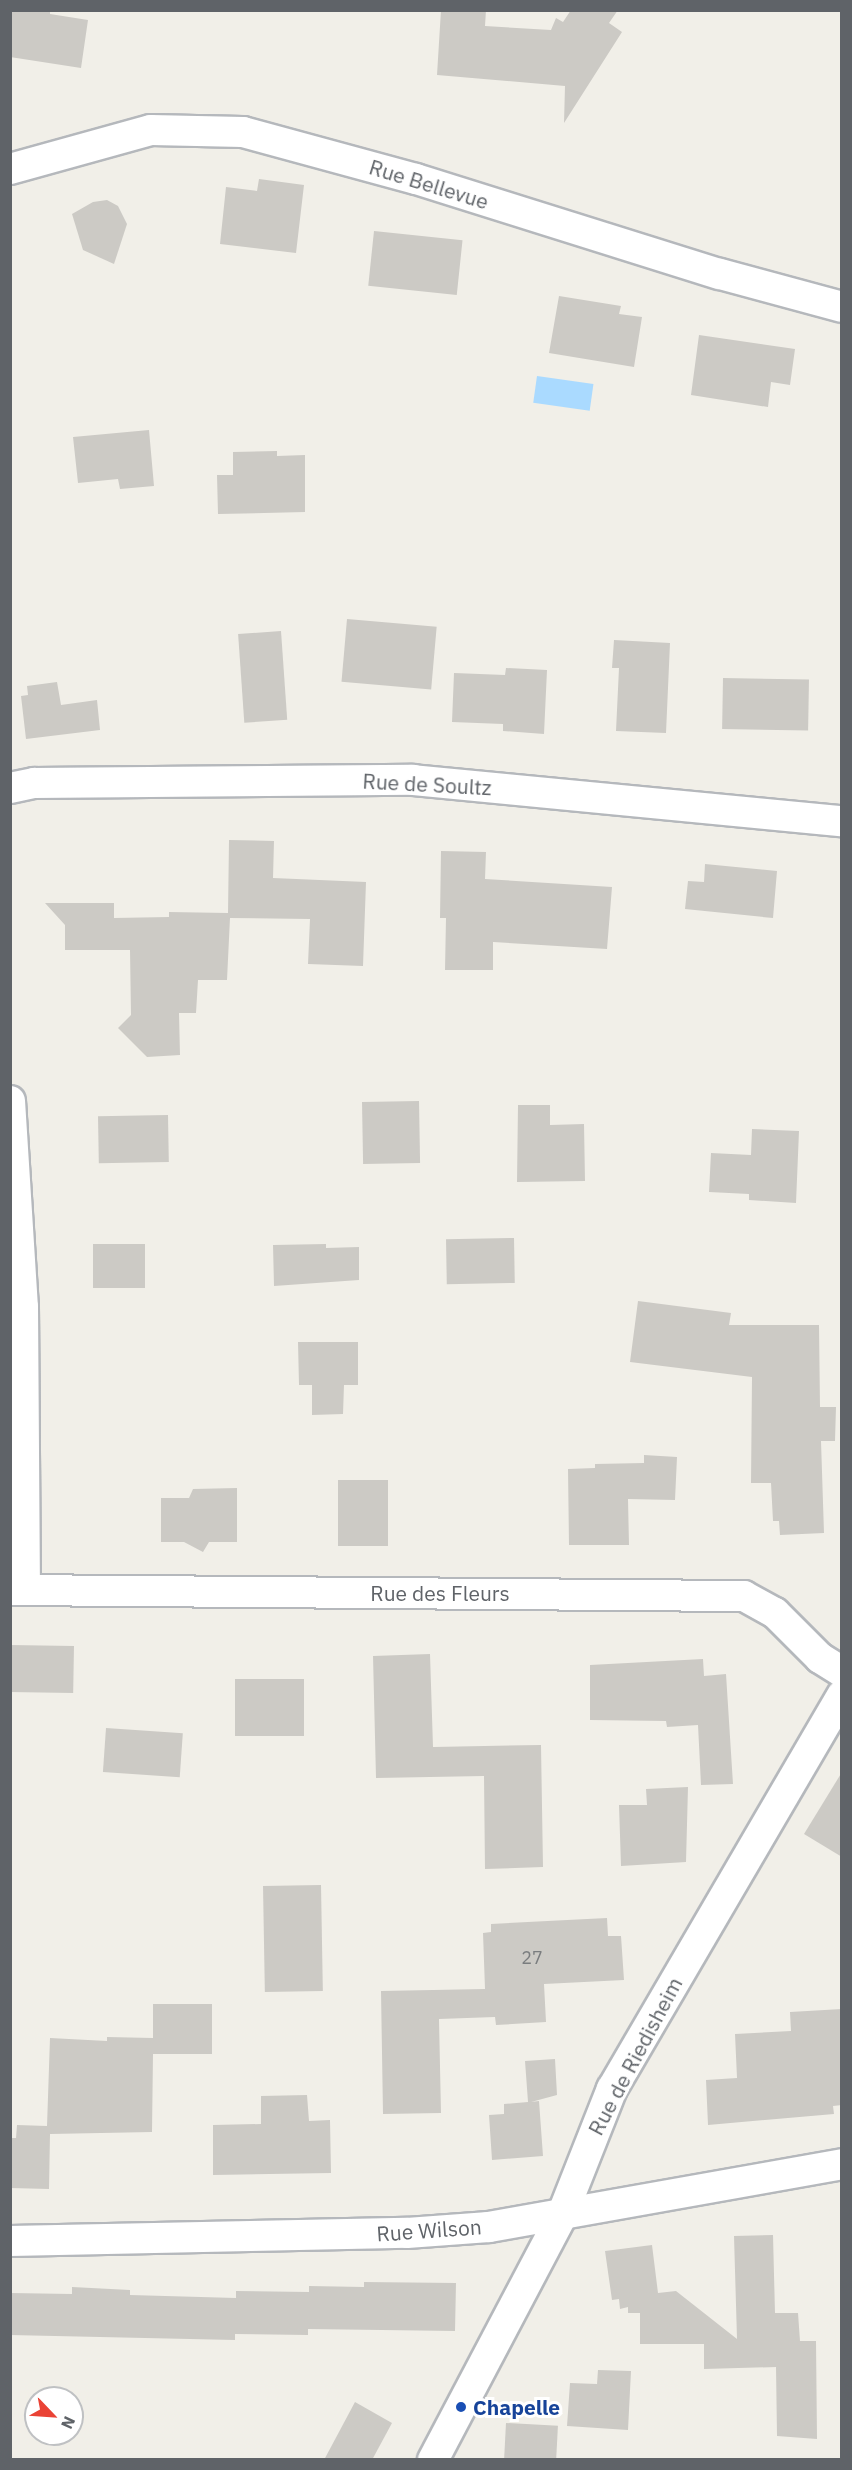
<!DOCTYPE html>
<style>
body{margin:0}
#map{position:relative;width:852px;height:2470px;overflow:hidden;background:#f1efe8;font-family:"IBM Plex Sans",sans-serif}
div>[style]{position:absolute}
.water>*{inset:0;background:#aadaff;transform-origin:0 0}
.building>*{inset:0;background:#cccac5;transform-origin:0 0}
.roads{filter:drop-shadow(2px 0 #b5b8bc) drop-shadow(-2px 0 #b5b8bc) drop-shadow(0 2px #b5b8bc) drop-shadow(0 -2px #b5b8bc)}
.street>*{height:30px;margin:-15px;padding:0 15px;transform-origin:15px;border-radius:15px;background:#fff}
.dots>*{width:16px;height:16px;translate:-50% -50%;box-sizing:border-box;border:3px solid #fff;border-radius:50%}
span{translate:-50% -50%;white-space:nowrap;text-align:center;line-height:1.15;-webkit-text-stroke:6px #fff;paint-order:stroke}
.number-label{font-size:18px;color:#7a7d7f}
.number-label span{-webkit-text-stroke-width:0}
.street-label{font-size:21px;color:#5f6368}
.transit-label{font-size:21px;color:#164399;font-weight:700}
.left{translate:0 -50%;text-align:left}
.frame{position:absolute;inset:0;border:12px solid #5f6368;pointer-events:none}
.north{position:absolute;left:24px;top:2386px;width:60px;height:60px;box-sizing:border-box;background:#fff;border:2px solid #bfc1c3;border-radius:50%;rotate:115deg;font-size:16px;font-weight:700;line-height:24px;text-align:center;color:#5f6368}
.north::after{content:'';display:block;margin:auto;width:21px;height:27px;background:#ea4335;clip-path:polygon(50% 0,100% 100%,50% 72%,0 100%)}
</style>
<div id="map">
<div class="water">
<i style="left:537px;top:376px;width:57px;height:27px;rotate:8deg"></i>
</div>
<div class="building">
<i style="clip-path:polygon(10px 10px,50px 10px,50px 14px,88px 20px,81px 68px,10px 57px)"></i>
<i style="clip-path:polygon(441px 10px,486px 10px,485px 26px,551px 30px,556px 18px,563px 22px,571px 10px,618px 10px,609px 23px,622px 32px,564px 123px,565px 86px,437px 75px)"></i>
<i style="clip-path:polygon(259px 179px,304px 185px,296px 253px,220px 244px,226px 187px,257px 191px)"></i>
<i style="clip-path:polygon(107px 200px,118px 206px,127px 224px,114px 264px,83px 250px,72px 214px,93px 202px)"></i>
<i style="left:374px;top:231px;width:89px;height:55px;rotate:6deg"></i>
<i style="clip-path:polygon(559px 296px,621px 306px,619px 314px,642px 317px,634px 367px,549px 353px)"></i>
<i style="clip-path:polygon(699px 335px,795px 349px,790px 385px,771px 382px,768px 407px,691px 395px)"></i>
<i style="clip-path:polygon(149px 430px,154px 486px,120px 489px,118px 479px,78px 483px,73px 437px)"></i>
<i style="clip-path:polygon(277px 451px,277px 456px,305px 455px,305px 512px,218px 514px,217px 475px,233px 475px,233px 452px)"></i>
<i style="left:347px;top:619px;width:90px;height:63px;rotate:5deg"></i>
<i style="left:281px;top:631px;width:89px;height:43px;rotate:86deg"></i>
<i style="clip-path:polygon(614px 640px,670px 643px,666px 733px,616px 731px,619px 668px,612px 668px)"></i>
<i style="clip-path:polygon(506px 668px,547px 670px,544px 734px,503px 731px,503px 724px,452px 722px,454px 673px,505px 675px)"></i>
<i style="left:723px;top:678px;width:86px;height:51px;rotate:1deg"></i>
<i style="clip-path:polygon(57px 682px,61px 705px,97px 700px,100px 730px,26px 739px,21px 696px,28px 695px,27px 686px)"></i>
<i style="clip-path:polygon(229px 840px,274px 841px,273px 878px,366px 882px,363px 966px,308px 964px,310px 919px,230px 918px,227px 980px,198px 980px,196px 1013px,179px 1013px,180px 1055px,147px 1057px,118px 1028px,131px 1015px,130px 950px,65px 950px,65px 925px,45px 903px,114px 903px,114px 918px,169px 917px,169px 912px,228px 913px)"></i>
<i style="clip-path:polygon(441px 851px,486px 852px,485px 879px,612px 887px,607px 949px,493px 942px,493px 970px,445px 970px,446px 918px,440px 918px)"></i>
<i style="clip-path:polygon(705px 864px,777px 871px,773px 918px,685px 909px,688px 881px,704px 882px)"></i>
<i style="left:419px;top:1101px;width:62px;height:57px;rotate:89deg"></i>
<i style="clip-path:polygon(518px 1105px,550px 1105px,550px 1125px,584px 1124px,585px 1181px,517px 1182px)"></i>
<i style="left:168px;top:1115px;width:47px;height:70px;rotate:89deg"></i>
<i style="clip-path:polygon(752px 1129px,799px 1131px,796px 1203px,749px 1200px,749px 1194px,709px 1192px,711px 1153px,751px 1155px)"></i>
<i style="left:514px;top:1238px;width:45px;height:68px;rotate:89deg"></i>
<i style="left:145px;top:1244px;width:44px;height:52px;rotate:90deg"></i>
<i style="clip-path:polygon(326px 1244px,326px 1248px,359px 1247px,359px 1280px,274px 1286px,273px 1245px)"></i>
<i style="clip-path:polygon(638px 1301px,731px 1313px,729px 1325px,819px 1325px,820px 1407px,836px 1407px,835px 1441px,821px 1441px,824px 1533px,780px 1535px,779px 1521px,773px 1521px,771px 1483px,751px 1483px,752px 1377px,630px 1362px)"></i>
<i style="clip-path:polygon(298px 1342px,358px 1342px,358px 1385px,344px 1385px,343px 1414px,312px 1415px,312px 1385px,299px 1385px)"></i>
<i style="clip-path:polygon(644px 1455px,677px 1457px,675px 1500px,628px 1499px,629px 1545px,569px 1545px,568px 1469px,595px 1468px,595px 1464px,644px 1463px)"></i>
<i style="left:338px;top:1480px;width:50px;height:66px"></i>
<i style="clip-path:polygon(237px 1488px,237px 1542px,209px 1542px,203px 1552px,184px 1542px,161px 1542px,161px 1498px,189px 1498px,193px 1489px)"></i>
<i style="left:10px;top:1645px;width:64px;height:47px;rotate:1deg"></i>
<i style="clip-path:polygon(430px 1654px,433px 1747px,541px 1745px,543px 1867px,485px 1869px,484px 1776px,376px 1778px,373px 1656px)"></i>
<i style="clip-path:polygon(703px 1659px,704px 1676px,726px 1674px,733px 1784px,701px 1785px,698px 1725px,667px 1727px,666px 1721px,590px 1720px,590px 1665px)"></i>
<i style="left:235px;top:1679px;width:69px;height:57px"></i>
<i style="left:106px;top:1728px;width:77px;height:44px;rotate:4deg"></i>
<i style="clip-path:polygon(842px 1772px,842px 1857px,804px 1834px)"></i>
<i style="clip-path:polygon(688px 1787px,686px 1862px,621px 1866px,619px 1805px,647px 1805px,646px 1789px)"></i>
<i style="left:321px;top:1885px;width:106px;height:58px;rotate:89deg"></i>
<i style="clip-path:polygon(607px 1918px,608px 1936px,621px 1936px,624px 1980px,544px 1984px,546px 2022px,496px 2025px,495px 2017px,439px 2019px,441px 2113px,383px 2114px,381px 1991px,485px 1989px,483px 1933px,491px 1932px,491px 1924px)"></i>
<i style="clip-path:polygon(153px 2004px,212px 2004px,212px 2054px,153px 2054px,152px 2132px,50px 2134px,49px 2189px,10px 2188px,10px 2138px,16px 2138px,17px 2125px,47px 2126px,50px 2038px,107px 2041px,107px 2037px,153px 2038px)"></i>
<i style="clip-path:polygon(842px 2009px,842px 2105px,833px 2106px,834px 2114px,708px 2125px,706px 2080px,737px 2078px,735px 2034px,791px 2031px,790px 2012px)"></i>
<i style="clip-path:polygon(555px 2059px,557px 2095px,531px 2102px,539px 2101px,543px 2156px,492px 2160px,489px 2115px,504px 2114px,504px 2104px,528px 2102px,525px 2061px)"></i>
<i style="clip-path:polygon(307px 2095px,309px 2121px,330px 2120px,331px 2173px,213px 2175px,213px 2125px,261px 2124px,261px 2096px)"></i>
<i style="clip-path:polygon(773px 2235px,775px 2313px,798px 2313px,800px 2341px,816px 2341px,817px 2439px,777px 2436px,776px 2367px,704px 2369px,704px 2344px,640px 2344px,640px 2313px,628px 2313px,628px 2307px,620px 2309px,619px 2299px,612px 2300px,605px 2251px,652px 2245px,658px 2293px,676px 2291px,737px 2339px,734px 2236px)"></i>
<i style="clip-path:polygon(364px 2282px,456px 2283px,455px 2331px,308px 2329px,308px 2335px,235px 2334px,235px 2340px,10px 2335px,10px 2293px,72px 2294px,72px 2287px,130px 2290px,130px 2295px,236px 2298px,236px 2291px,309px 2292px,309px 2286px,364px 2287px)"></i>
<i style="clip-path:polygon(598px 2370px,631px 2371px,628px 2430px,567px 2426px,570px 2383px,597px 2384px)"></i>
<i style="clip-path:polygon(355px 2402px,392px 2423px,372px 2460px,324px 2460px)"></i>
<i style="left:506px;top:2423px;width:52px;height:37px;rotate:3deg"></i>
</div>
<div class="roads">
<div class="street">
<i style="left:10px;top:169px;width:146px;rotate:-15.5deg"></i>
<i style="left:151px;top:130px;width:92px;rotate:1.2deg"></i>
<i style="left:243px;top:132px;width:179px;rotate:15.2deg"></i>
<i style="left:416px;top:179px;width:318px;rotate:17.4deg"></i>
<i style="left:720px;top:274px;width:126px;rotate:15.1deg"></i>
<i style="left:10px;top:788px;width:25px;rotate:-12deg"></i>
<i style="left:34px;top:783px;width:379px;rotate:-0.5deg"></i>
<i style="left:413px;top:780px;width:431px;rotate:5.5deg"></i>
<i style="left:10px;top:1101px;width:206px;rotate:86.4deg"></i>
<i style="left:23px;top:1307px;width:283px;rotate:89.6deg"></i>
<i style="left:10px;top:1590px;width:734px;rotate:0.47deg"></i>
<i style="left:744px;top:1596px;width:35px;rotate:29deg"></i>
<i style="left:775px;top:1613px;width:64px;rotate:45deg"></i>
<i style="left:820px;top:1658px;width:26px;rotate:32deg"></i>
<i style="left:10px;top:2241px;width:397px;rotate:-1.2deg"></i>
<i style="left:407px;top:2233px;width:82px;rotate:-4.2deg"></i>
<i style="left:489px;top:2227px;width:359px;rotate:-10.1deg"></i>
<i style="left:433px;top:2460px;width:277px;rotate:-62.2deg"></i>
<i style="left:562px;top:2215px;width:136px;rotate:-68.4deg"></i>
<i style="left:612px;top:2089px;width:456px;rotate:-59.7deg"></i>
</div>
</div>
<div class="dots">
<i style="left:461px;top:2407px;background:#1a4fb4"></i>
</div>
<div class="number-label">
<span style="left:532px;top:1958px">27</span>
</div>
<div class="street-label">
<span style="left:429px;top:184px;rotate:17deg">Rue Bellevue</span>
<span style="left:427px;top:784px;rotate:3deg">Rue de Soultz</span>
<span style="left:440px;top:1593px">Rue des Fleurs</span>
<span style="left:635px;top:2056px;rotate:-62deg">Rue de Riedisheim</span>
<span style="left:429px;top:2230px;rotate:-4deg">Rue Wilson</span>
</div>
<div class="transit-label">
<span class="left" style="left:473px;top:2407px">Chapelle</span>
</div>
<div class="frame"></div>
<div class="north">N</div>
</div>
